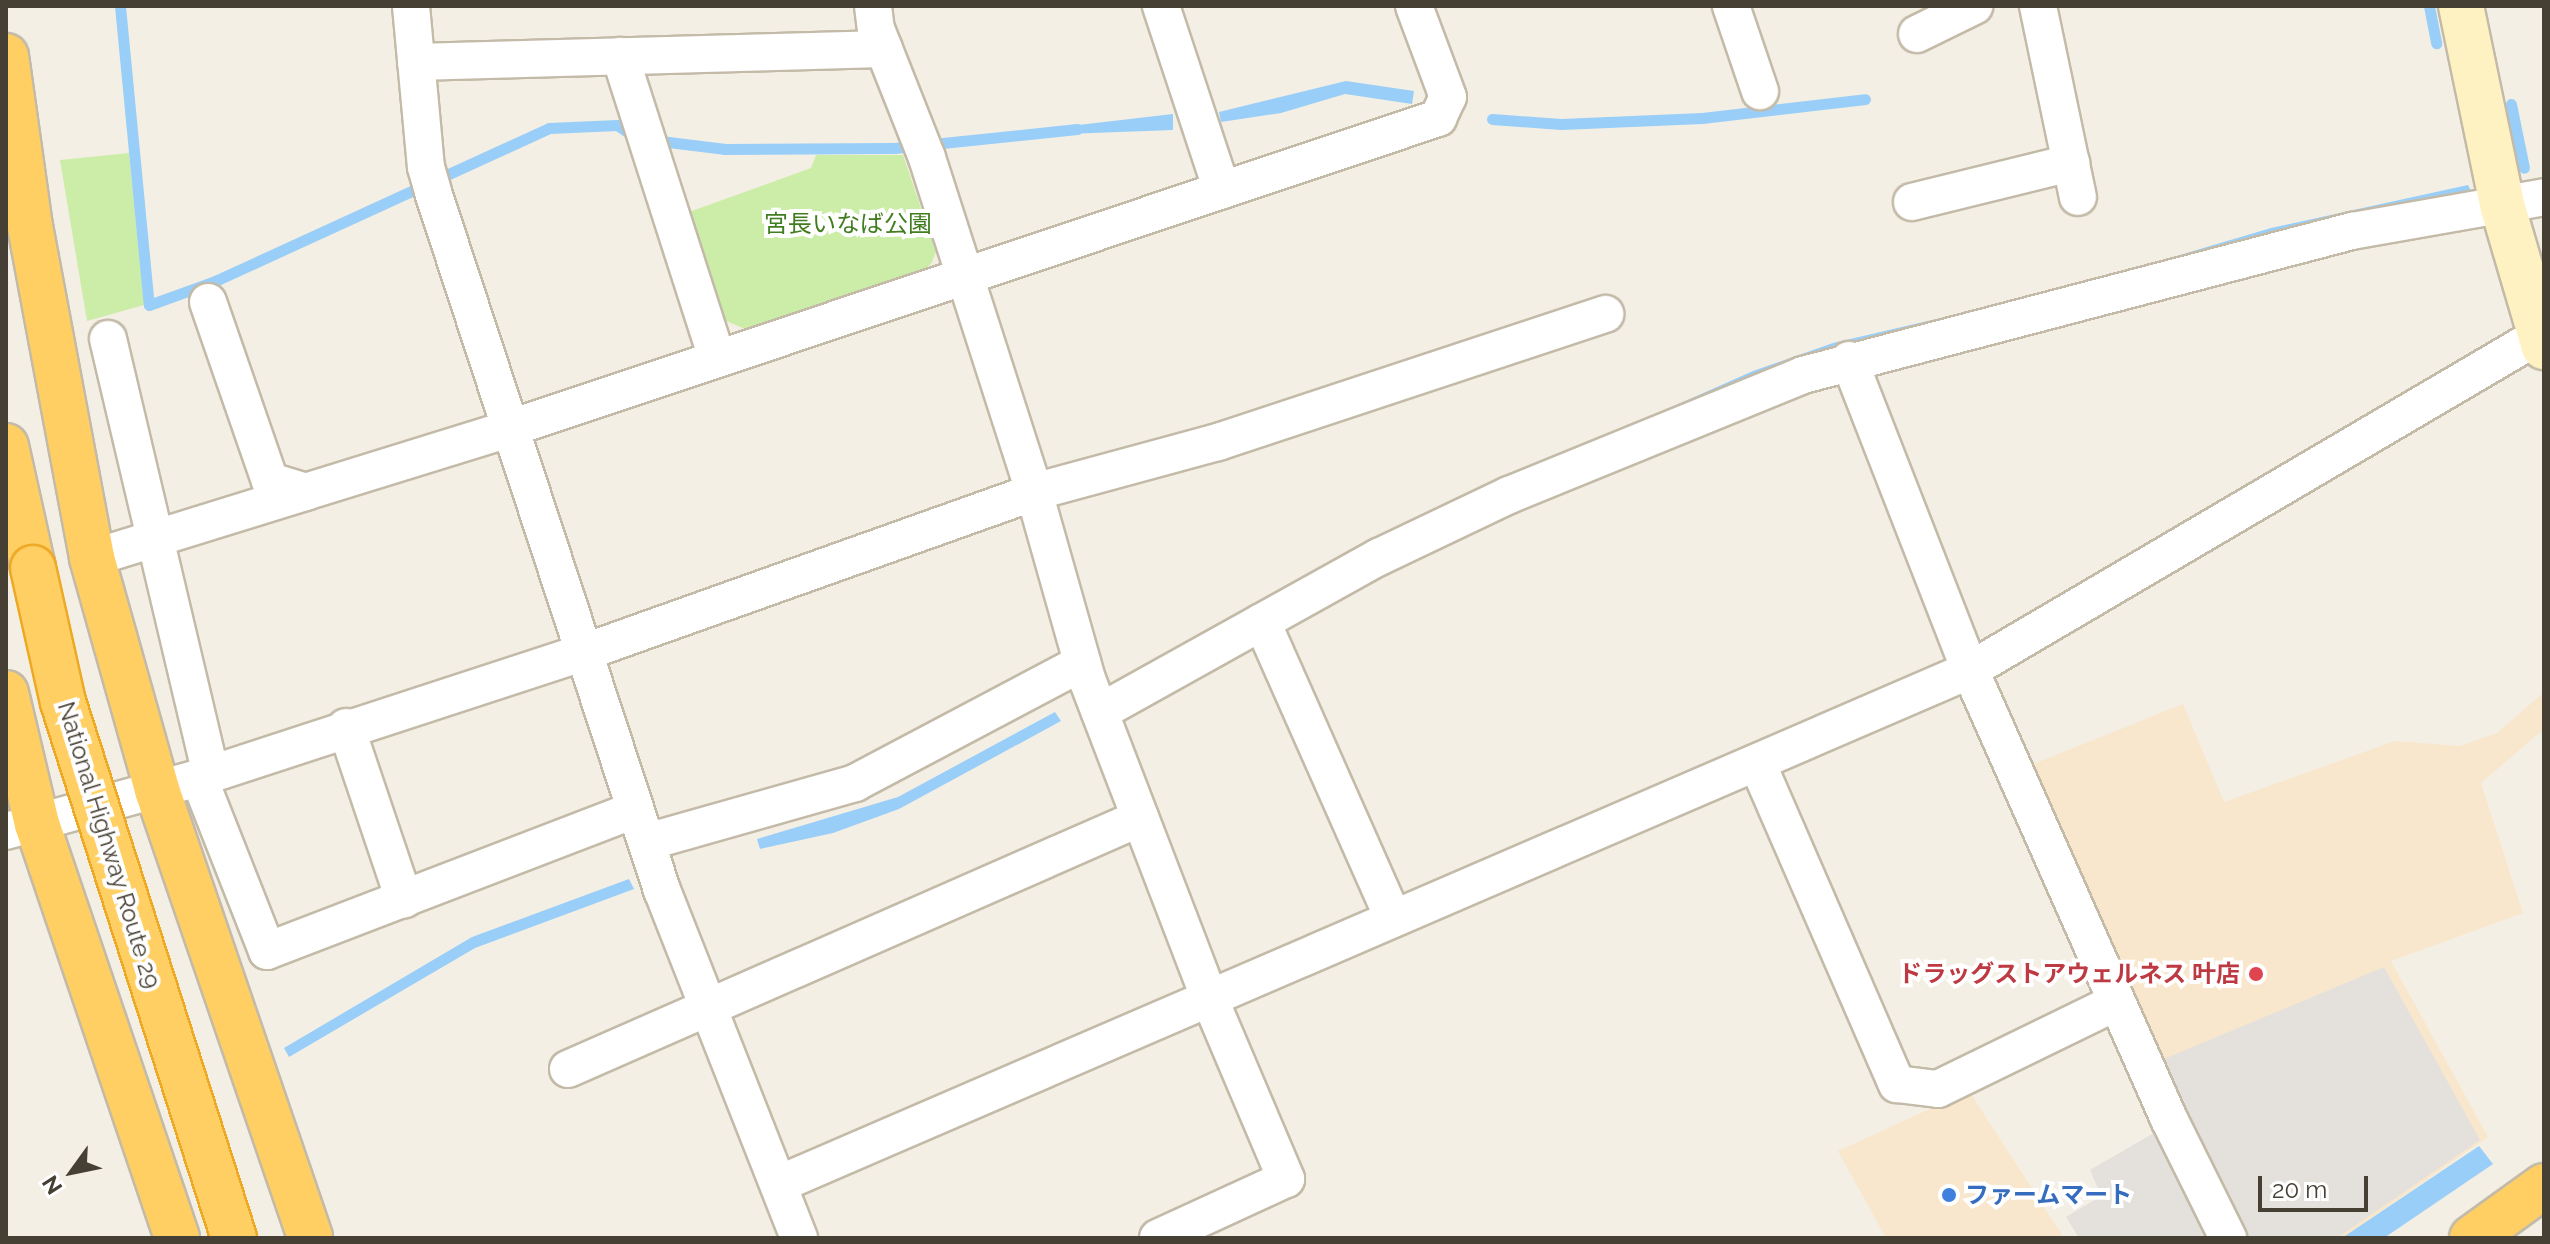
<!DOCTYPE html>
<meta charset="utf-8">
<style>
body{margin:0}
#map{position:relative;width:2550px;height:1244px;overflow:hidden;background:#f4efe4;font-family:Raleway,"Noto Sans JP",sans-serif}
div>[style]{position:absolute}
.commercial>*{inset:0;background:#f8e7cc}
.green>*{inset:0;background:#cceda8}
.parking>*{inset:0;background:#e4e1dd}
.water>*{inset:0;background:#99cef8}
.stream>*{height:11px;margin:-5.5px;padding:0 5.5px;transform-origin:5.5px;border-radius:5.5px;background:#99cef8}
.roads{filter:drop-shadow(2px 0 #c3baa8) drop-shadow(-2px 0 #c3baa8) drop-shadow(0 2px #c3baa8) drop-shadow(0 -2px #c3baa8)}
.street>*{height:36px;margin:-18px;padding:0 18px;transform-origin:18px;border-radius:18px;background:#fff}
.secondary>*{height:44px;margin:-22px;padding:0 22px;transform-origin:22px;border-radius:22px;background:#fff2c2}
.highway>*{height:44px;margin:-22px;padding:0 22px;transform-origin:22px;border-radius:22px;background:#ffcf63}
.bridges{filter:drop-shadow(2px 0 #eda824) drop-shadow(-2px 0 #eda824) drop-shadow(0 2px #eda824) drop-shadow(0 -2px #eda824)}
.highway-bridge>*{height:44px;margin:-22px;padding:0 22px;transform-origin:22px;border-radius:22px;background:#ffcf63}
.dots>*{width:22px;height:22px;translate:-50% -50%;box-sizing:border-box;border:4px solid #fff;border-radius:50%}
span{translate:-50% -50%;white-space:nowrap;text-align:center;line-height:1.15;-webkit-text-stroke:8px #fff;paint-order:stroke}
.park-label{font-size:24px;color:#427e20}
.street-label{font-size:24px;color:#463f33}
.health-label{font-size:24px;color:#be3a42;font-weight:700}
.right{translate:-100% -50%;text-align:right}
.shop-label{font-size:24px;color:#366cbe;font-weight:700}
.left{translate:0 -50%;text-align:left}
.frame{position:absolute;inset:0;border:8px solid #463f33;pointer-events:none}
.north{position:absolute;left:32px;top:1132px;width:80px;height:80px;-webkit-text-stroke:6px #fff;paint-order:stroke;rotate:237deg;font-size:22px;font-weight:700;line-height:32px;text-align:center;color:#463f33}
.north::after{content:'';display:block;margin:auto;width:28px;height:36px;background:#463f33;clip-path:polygon(50% 0,100% 100%,50% 72%,0 100%)}
.scale{position:absolute;left:2258px;top:1176px;width:110px;height:36px;box-sizing:border-box;border:4px solid #463f33;border-top:0;padding-left:10px;font-size:24px;line-height:28px;white-space:nowrap;color:#463f33;-webkit-text-stroke:6px #fff;paint-order:stroke}
</style>
<div id="map">
<div class="commercial">
<i style="clip-path:polygon(2544px 692px,2544px 729px,2481px 783px,2523px 913px,2391px 961px,2488px 1137px,2343px 1238px,2238px 1238px,2026px 767px,2183px 704px,2224px 802px,2395px 741px,2460px 746px,2497px 733px)"></i>
<i style="clip-path:polygon(1969px 1091px,2064px 1238px,1886px 1238px,1838px 1151px)"></i>
</div>
<div class="green">
<i style="clip-path:polygon(129px 153px,144px 305px,87px 321px,60px 160px)"></i>
<i style="clip-path:polygon(816px 155px,903px 155px,936px 252px,932px 262px,926px 269px,745px 329px,724px 320px,689px 212px,811px 168px)"></i>
</div>
<div class="parking">
<i style="clip-path:polygon(2384px 967px,2480px 1140px,2337px 1238px,2247px 1238px,2164px 1059px)"></i>
<i style="clip-path:polygon(2159px 1130px,2219px 1238px,2079px 1238px,2066px 1217px,2101px 1196px,2090px 1170px)"></i>
</div>
<div class="water">
<i style="clip-path:polygon(1346px 81px,1414px 91px,1412px 104px,1345px 94px,1281px 113px,1221px 122px,1219px 112px)"></i>
<i style="clip-path:polygon(1173px 114px,1173px 130px,1066px 134px,1061px 127px)"></i>
<i style="clip-path:polygon(2468px 185px,2473px 195px,1829px 355px,1117px 684px,1360px 545px,1753px 371px,1833px 343px,2065px 289px,2271px 228px)"></i>
<i style="clip-path:polygon(1055px 712px,1061px 721px,899px 809px,833px 833px,760px 849px,757px 839px,898px 797px)"></i>
<i style="clip-path:polygon(629px 879px,634px 889px,475px 948px,289px 1057px,284px 1048px,472px 937px)"></i>
<i style="clip-path:polygon(2479px 1146px,2493px 1164px,2384px 1238px,2342px 1238px)"></i>
</div>
<div class="stream">
<i style="left:120px;top:6px;width:300px;rotate:84.5deg"></i>
<i style="left:149px;top:305px;width:70px;rotate:-20deg"></i>
<i style="left:215px;top:281px;width:367px;rotate:-24.6deg"></i>
<i style="left:549px;top:128px;width:68px;rotate:-2.5deg"></i>
<i style="left:617px;top:125px;width:22px;rotate:34deg"></i>
<i style="left:2429px;top:6px;width:38px;rotate:79deg"></i>
<i style="left:2511px;top:104px;width:65px;rotate:78.5deg"></i>
<i style="left:1492px;top:119px;width:69px;rotate:4.1deg"></i>
<i style="left:1561px;top:124px;width:141px;rotate:-2.4deg"></i>
<i style="left:1702px;top:118px;width:164px;rotate:-6.6deg"></i>
<i style="left:652px;top:140px;width:74px;rotate:7deg"></i>
<i style="left:725px;top:149px;width:169px;rotate:-0.3deg"></i>
<i style="left:894px;top:148px;width:184px;rotate:-5.9deg"></i>
</div>
<div class="roads">
<div class="street">
<i style="left:411px;top:6px;width:162px;rotate:84.7deg"></i>
<i style="left:426px;top:167px;width:26px;rotate:74deg"></i>
<i style="left:433px;top:192px;width:735px;rotate:71.84deg"></i>
<i style="left:662px;top:890px;width:374px;rotate:68.5deg"></i>
<i style="left:873px;top:6px;width:23px;rotate:83deg"></i>
<i style="left:876px;top:29px;width:139px;rotate:68.4deg"></i>
<i style="left:927px;top:158px;width:351px;rotate:72.2deg"></i>
<i style="left:1034px;top:492px;width:194px;rotate:74.2deg"></i>
<i style="left:1087px;top:679px;width:338px;rotate:69deg"></i>
<i style="left:1208px;top:995px;width:200px;rotate:67deg"></i>
<i style="left:1286px;top:1179px;width:141px;rotate:155.3deg"></i>
<i style="left:1161px;top:6px;width:194px;rotate:71.7deg"></i>
<i style="left:1731px;top:6px;width:90px;rotate:71.2deg"></i>
<i style="left:2038px;top:6px;width:195px;rotate:78.2deg"></i>
<i style="left:1917px;top:34px;width:64px;rotate:-26.2deg"></i>
<i style="left:620px;top:56px;width:318px;rotate:72.2deg"></i>
<i style="left:416px;top:62px;width:468px;rotate:-1.6deg"></i>
<i style="left:1912px;top:202px;width:164px;rotate:-13.8deg"></i>
<i style="left:208px;top:302px;width:189px;rotate:70.9deg"></i>
<i style="left:270px;top:481px;width:37px;rotate:17deg"></i>
<i style="left:305px;top:492px;width:213px;rotate:-17.2deg"></i>
<i style="left:508px;top:429px;width:981px;rotate:-18.49deg"></i>
<i style="left:1438px;top:118px;width:23px;rotate:-65deg"></i>
<i style="left:1448px;top:97px;width:97px;rotate:-110.5deg"></i>
<i style="left:108px;top:339px;width:447px;rotate:76.7deg"></i>
<i style="left:1849px;top:360px;width:333px;rotate:68.7deg"></i>
<i style="left:1970px;top:670px;width:491px;rotate:66.1deg"></i>
<i style="left:2169px;top:1119px;width:133px;rotate:63.6deg"></i>
<i style="left:92px;top:558px;width:223px;rotate:-17.2deg"></i>
<i style="left:1262px;top:622px;width:324px;rotate:66.1deg"></i>
<i style="left:1100px;top:712px;width:319px;rotate:-29.1deg"></i>
<i style="left:1379px;top:557px;width:144px;rotate:-25.5deg"></i>
<i style="left:1509px;top:495px;width:318px;rotate:-22.2deg"></i>
<i style="left:1803px;top:375px;width:568px;rotate:-14.7deg"></i>
<i style="left:2352px;top:231px;width:195px;rotate:-10deg"></i>
<i style="left:346px;top:727px;width:182px;rotate:71.4deg"></i>
<i style="left:1758px;top:765px;width:348px;rotate:66.5deg"></i>
<i style="left:1897px;top:1084px;width:41px;rotate:7deg"></i>
<i style="left:1938px;top:1089px;width:198px;rotate:-26deg"></i>
<i style="left:199px;top:778px;width:186px;rotate:68.5deg"></i>
<i style="left:267px;top:951px;width:394px;rotate:-21deg"></i>
<i style="left:6px;top:831px;width:200px;rotate:-15.4deg"></i>
<i style="left:199px;top:778px;width:406px;rotate:-18.1deg"></i>
<i style="left:585px;top:652px;width:477px;rotate:-19.6deg"></i>
<i style="left:1034px;top:492px;width:191px;rotate:-15.2deg"></i>
<i style="left:1218px;top:442px;width:408px;rotate:-18.3deg"></i>
<i style="left:647px;top:842px;width:216px;rotate:-15.8deg"></i>
<i style="left:855px;top:783px;width:257px;rotate:-27.9deg"></i>
<i style="left:568px;top:1069px;width:625px;rotate:-23.69deg"></i>
<i style="left:779px;top:1184px;width:1297px;rotate:-23.34deg"></i>
<i style="left:1970px;top:670px;width:661px;rotate:-30.44deg"></i>
</div>
<div class="secondary">
<i style="left:2461px;top:6px;width:206px;rotate:78.3deg"></i>
<i style="left:2503px;top:208px;width:145px;rotate:73.6deg"></i>
</div>
<div class="highway">
<i style="left:6px;top:56px;width:172px;rotate:82deg"></i>
<i style="left:30px;top:226px;width:338px;rotate:79.4deg"></i>
<i style="left:92px;top:558px;width:241px;rotate:74.3deg"></i>
<i style="left:157px;top:790px;width:473px;rotate:71.1deg"></i>
<i style="left:6px;top:446px;width:125px;rotate:77.5deg"></i>
<i style="left:6px;top:693px;width:135px;rotate:76.7deg"></i>
<i style="left:37px;top:824px;width:437px;rotate:71.3deg"></i>
<i style="left:2472px;top:1238px;width:89px;rotate:-35.8deg"></i>
</div>
</div>
<div class="bridges">
<div class="highway-bridge">
<i style="left:33px;top:568px;width:137px;rotate:77.4deg"></i>
<i style="left:63px;top:702px;width:563px;rotate:72.31deg"></i>
</div>
</div>
<div class="dots">
<i style="left:2256px;top:974px;background:#e0444e"></i>
<i style="left:1949px;top:1195px;background:#3f7fe0"></i>
</div>
<div class="park-label">
<span style="left:848px;top:224px">宮長いなば公園</span>
</div>
<div class="street-label">
<span style="left:109px;top:845px;rotate:73deg">National Highway Route 29</span>
</div>
<div class="health-label">
<span class="right" style="left:2240px;top:974px">ドラッグストアウェルネス 叶店</span>
</div>
<div class="shop-label">
<span class="left" style="left:1965px;top:1195px">ファームマート</span>
</div>
<div class="frame"></div>
<div class="north">N</div>
<div class="scale">20 m</div>
</div>
